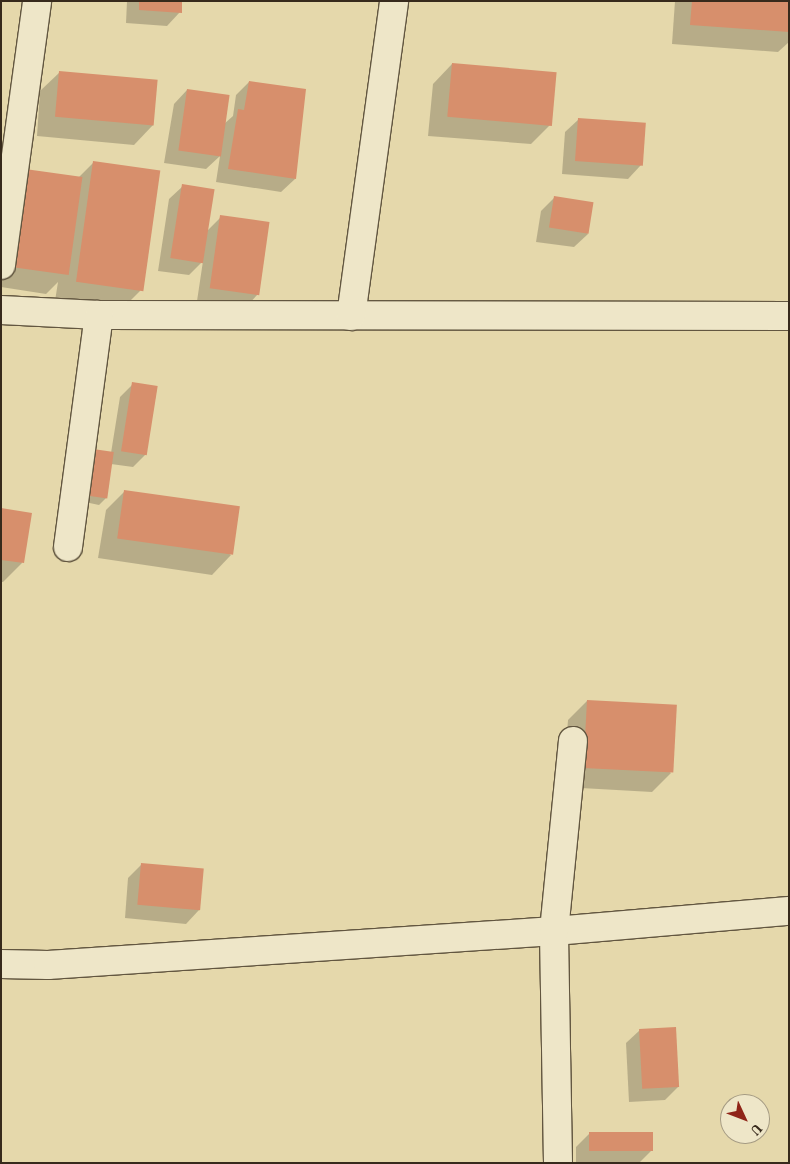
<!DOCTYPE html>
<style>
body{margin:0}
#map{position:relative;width:790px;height:1164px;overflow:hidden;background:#e5d8ab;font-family:Vollkorn,serif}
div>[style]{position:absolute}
.shadow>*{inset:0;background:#0003}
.building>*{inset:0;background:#d78f6c;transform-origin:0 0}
.roads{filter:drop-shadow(1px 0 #625640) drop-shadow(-1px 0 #625640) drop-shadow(0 1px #625640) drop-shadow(0 -1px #625640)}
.minor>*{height:28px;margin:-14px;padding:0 14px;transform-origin:14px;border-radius:14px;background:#eee6c8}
span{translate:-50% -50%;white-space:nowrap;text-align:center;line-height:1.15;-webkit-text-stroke:4.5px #eee6c8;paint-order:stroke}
.frame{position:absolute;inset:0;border:2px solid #372a1c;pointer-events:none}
.north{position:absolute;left:720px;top:1094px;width:50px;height:50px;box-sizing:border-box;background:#eee6c8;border:1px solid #a59b83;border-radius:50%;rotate:133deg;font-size:14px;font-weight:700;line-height:20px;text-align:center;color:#372a1c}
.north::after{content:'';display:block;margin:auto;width:18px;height:22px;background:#8f2418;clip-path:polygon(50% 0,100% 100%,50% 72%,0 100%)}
</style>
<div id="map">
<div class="shadow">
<i style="clip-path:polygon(127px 1px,181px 1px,180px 12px,167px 26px,126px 23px)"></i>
<i style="clip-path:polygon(675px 1px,789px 1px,789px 42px,778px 52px,672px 44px)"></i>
<i style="clip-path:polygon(452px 64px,550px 125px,531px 144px,428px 136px,433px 84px)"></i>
<i style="clip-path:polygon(60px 72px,153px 125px,134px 145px,37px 136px,40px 91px)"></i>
<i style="clip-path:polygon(249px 82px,295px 179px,281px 192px,216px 182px,220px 156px,206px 169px,164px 163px,174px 104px,187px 90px,224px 124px,233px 116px,236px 95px)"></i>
<i style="clip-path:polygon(579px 119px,641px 165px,628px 179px,562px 174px,565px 132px)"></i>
<i style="clip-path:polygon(93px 163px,140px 291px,121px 310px,55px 301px,58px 282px,46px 294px,1px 287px,1px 222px,78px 178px)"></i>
<i style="clip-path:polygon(183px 186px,207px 231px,221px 217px,258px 294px,245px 308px,197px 301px,203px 261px,189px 275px,158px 271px,169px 199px)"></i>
<i style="clip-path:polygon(554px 198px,588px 234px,574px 247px,536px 242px,541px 211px)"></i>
<i style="clip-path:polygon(133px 384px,157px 387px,146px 454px,133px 467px,111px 464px,106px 498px,99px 505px,80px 501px,111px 453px,120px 397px)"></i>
<i style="clip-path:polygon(125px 491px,231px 555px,212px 575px,98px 558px,106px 510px)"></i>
<i style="clip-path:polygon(1px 509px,22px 563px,3px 582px,1px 582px)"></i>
<i style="clip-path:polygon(587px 701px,671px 773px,652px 792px,563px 787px,568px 720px)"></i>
<i style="clip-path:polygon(142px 864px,199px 910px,186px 924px,125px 918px,128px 878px)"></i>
<i style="clip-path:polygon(640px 1030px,678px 1087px,665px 1100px,629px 1102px,626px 1043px)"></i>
<i style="clip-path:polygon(590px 1133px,652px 1150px,639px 1163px,576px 1163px,576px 1147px)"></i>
</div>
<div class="building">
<i style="clip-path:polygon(139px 1px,182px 1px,182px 13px,139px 10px)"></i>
<i style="clip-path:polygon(692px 1px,789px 1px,789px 32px,690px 25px)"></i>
<i style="left:452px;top:63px;width:105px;height:54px;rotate:5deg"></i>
<i style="left:59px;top:71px;width:99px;height:46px;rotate:5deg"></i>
<i style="clip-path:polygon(249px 81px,306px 89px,296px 179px,228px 169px,238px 109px,244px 110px)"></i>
<i style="left:187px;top:89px;width:43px;height:62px;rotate:8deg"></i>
<i style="left:578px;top:118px;width:68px;height:43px;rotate:4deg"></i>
<i style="left:93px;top:161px;width:68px;height:122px;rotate:8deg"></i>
<i style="left:25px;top:169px;width:58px;height:99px;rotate:8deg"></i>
<i style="left:182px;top:184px;width:33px;height:75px;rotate:9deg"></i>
<i style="left:554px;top:196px;width:40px;height:32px;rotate:9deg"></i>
<i style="left:220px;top:215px;width:50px;height:74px;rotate:8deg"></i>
<i style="left:132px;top:382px;width:26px;height:70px;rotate:9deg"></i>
<i style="left:93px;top:449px;width:21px;height:47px;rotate:8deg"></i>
<i style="left:124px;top:490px;width:117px;height:49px;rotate:8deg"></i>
<i style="clip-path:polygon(1px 508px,32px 513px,24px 563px,1px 560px)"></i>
<i style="left:587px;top:700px;width:90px;height:68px;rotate:3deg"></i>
<i style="left:141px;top:863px;width:63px;height:42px;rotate:5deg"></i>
<i style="left:676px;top:1027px;width:60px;height:37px;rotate:87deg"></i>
<i style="left:589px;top:1132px;width:64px;height:19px"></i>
</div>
<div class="roads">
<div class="minor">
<i style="left:1px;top:265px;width:266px;rotate:-82.2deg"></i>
<i style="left:1px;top:310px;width:98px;rotate:2.9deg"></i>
<i style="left:99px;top:315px;width:690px;rotate:0.08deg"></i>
<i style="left:351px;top:316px;width:318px;rotate:-82.2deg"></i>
<i style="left:68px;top:547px;width:234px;rotate:-82.4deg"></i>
<i style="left:1px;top:964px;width:47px;rotate:1.2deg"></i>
<i style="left:48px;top:965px;width:507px;rotate:-3.84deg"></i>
<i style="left:554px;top:931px;width:236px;rotate:-4.9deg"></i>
<i style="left:558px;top:1163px;width:232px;rotate:-91deg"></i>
<i style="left:554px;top:931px;width:191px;rotate:-84.3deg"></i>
</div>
</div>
<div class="frame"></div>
<div class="north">U</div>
</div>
